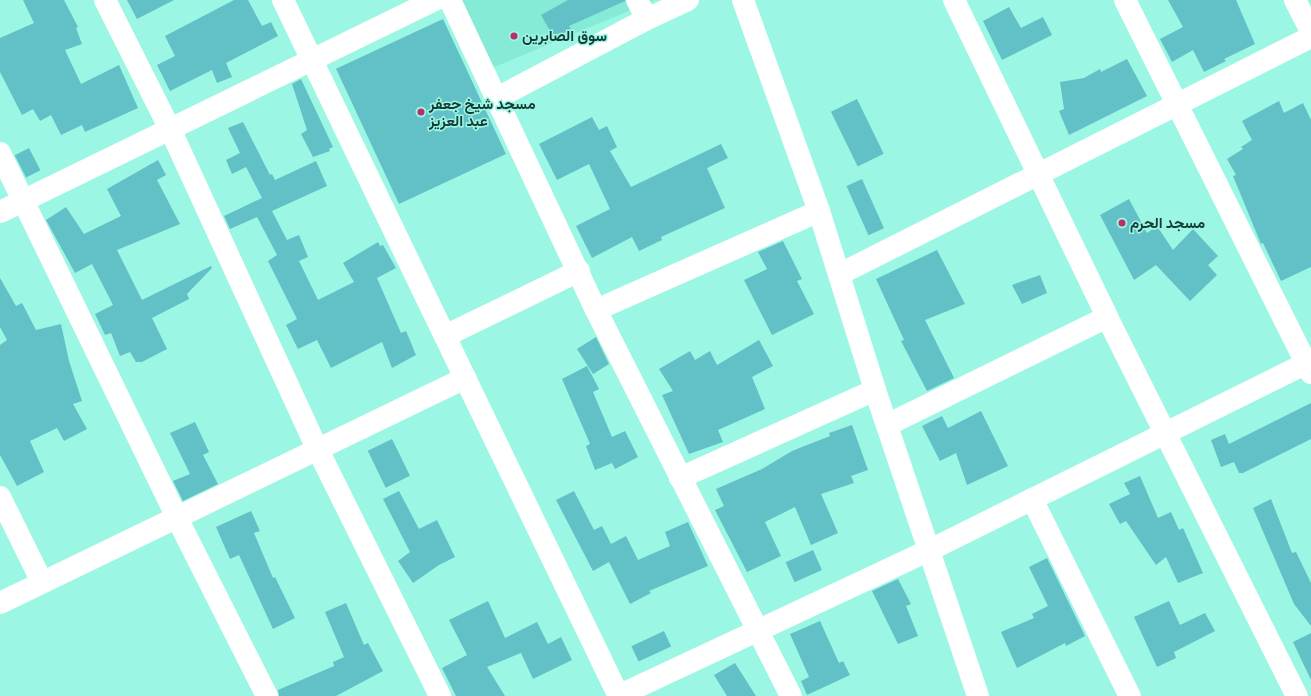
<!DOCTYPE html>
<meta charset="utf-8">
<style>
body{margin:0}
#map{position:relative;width:1311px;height:696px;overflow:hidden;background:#9cf6e4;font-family:"Exo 2",Vazirmatn,sans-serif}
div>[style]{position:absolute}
.built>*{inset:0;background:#85ead6}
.building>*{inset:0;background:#61c1c6;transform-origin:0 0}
.minor>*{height:22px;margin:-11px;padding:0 11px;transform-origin:11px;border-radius:11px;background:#fff}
.dots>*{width:11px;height:11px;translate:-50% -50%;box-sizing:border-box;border:2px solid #9cf6e4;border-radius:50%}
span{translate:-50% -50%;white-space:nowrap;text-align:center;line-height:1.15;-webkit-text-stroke:3px #9cf6e4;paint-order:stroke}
.poi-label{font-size:15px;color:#153c35;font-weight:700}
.left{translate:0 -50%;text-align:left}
</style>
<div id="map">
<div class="built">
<i style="clip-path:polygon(441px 0,655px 0,480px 73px)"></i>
</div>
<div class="building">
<i style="clip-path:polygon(23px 0,64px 0,78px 27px,76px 28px,82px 44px,65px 50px,81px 84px,119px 65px,138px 108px,85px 132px,82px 125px,61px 135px,51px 115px,40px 121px,33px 109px,22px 115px,0 72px,0 38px,34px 23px)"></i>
<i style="clip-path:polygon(127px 0,174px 0,137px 19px)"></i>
<i style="clip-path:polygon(234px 0,248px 0,262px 26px,271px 22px,278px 36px,226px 63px,232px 77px,217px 83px,212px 70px,170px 91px,157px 65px,175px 56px,165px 36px)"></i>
<i style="clip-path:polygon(568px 0,625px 0,625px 1px,569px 26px,571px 29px,554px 38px,541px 15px)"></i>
<i style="clip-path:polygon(1168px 0,1236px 0,1255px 44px,1224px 59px,1226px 61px,1204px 72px,1193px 50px,1172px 62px,1160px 39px,1183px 27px)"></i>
<i style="clip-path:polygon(1009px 7px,1021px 28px,1043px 17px,1052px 35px,1002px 60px,983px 21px)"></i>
<i style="left:443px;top:19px;width:149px;height:118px;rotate:65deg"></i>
<i style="clip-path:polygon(1127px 59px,1147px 96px,1069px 135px,1059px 111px,1064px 109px,1060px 82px,1084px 78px,1100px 69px,1101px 72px)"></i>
<i style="clip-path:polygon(301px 79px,333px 147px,329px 149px,330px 151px,313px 157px,301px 134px,307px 130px,292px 84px)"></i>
<i style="left:857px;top:99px;width:61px;height:29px;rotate:64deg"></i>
<i style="clip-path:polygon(1279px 101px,1284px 113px,1303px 103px,1311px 120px,1311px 267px,1281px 281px,1263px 243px,1261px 244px,1233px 176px,1236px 175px,1227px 159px,1243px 149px,1241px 147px,1252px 140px,1242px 121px)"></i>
<i style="clip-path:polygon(592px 117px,599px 130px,607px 126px,617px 147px,610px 151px,631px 187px,721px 144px,728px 158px,707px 168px,725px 208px,661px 237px,662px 240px,639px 251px,632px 237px,592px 258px,576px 226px,610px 209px,589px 164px,557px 180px,539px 144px)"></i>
<i style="clip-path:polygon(243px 122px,270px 175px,272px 174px,275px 180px,316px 161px,327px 186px,272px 211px,287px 240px,299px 235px,308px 257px,299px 261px,318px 300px,354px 282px,343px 263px,378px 242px,380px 246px,383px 245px,396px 268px,377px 278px,401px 333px,406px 331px,416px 355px,392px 368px,382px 342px,331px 368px,317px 340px,298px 349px,286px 325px,297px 319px,268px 261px,277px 255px,257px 217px,230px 229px,224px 216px,262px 198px,246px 167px,232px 174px,226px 160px,240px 153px,228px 128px)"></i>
<i style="left:29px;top:148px;width:25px;height:16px;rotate:63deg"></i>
<i style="clip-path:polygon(158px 160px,166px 175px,157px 180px,180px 224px,117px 250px,142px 300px,211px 266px,212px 268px,187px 294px,189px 299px,152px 318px,167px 349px,142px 362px,136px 362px,130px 352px,120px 356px,111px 333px,105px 335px,95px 314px,113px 305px,92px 264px,75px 273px,46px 220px,66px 207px,84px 234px,121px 216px,107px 189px)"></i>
<i style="left:862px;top:179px;width:54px;height:17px;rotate:66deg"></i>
<i style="clip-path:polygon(1129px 199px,1147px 233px,1157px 226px,1173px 250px,1193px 229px,1218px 256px,1208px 265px,1217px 275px,1190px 301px,1156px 265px,1134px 280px,1100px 215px)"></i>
<i style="clip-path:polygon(783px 241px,802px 279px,797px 281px,814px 314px,772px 335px,744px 280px,767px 269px,758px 252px)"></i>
<i style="clip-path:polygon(937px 250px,965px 304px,925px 320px,954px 378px,927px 391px,901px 341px,904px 340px,876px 279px)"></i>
<i style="clip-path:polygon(1040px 275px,1047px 293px,1022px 304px,1012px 285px)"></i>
<i style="clip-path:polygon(0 278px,16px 306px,22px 303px,36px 330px,61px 324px,69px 361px,82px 401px,73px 404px,87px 429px,64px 441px,57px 428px,30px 441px,44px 472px,17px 486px,0 455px,0 345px,7px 340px,0 327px)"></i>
<i style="clip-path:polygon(596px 337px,609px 364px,593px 374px,577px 349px)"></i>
<i style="clip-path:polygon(759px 340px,773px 366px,752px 377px,765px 409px,718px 430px,723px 442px,689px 454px,662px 395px,673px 391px,659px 369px,690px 351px,695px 360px,710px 351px,717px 365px)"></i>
<i style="clip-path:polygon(587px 366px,599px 389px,593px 392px,612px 437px,625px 431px,638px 457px,615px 469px,612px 463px,595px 470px,586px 446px,590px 444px,562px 379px)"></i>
<i style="clip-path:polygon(1311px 403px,1311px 439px,1243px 473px,1239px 473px,1234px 462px,1221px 467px,1211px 440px,1225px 434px,1229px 444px)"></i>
<i style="clip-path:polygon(981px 411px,1008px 466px,967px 485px,956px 453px,940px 461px,922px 426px,942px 416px,948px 428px)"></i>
<i style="clip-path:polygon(195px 422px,209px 452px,203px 455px,218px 484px,183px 501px,173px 481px,190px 474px,170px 433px)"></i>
<i style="clip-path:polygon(852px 425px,868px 470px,851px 476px,854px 483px,821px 494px,838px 533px,811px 545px,795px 507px,765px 522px,781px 556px,747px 572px,715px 510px,724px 506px,716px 489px,762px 469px,792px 451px,830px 436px,829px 433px)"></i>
<i style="left:392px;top:439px;width:41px;height:27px;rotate:64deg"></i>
<i style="clip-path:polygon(1140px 476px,1158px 518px,1171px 512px,1179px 530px,1183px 528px,1203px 573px,1178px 583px,1166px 557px,1156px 565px,1126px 521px,1120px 524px,1109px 504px,1130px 494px,1124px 483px)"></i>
<i style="clip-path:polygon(399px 491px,419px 529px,437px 520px,455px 557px,439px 565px,413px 583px,398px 561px,410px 552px,383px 499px)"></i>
<i style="clip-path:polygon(574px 491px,594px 530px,602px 526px,611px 544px,626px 536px,638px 560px,670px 546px,665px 532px,688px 522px,708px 566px,649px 591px,651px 593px,630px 604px,609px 562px,593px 571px,556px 500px)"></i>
<i style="clip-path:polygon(1271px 499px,1292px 553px,1296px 552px,1311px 583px,1311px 626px,1294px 604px,1253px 508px)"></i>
<i style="clip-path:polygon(251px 511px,260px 531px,254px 533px,273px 578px,275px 577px,295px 618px,273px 629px,239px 555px,230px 559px,216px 527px)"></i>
<i style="left:813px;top:550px;width:22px;height:30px;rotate:66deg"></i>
<i style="clip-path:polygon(1047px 558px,1085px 636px,1066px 646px,1065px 643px,1017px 668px,1001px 632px,1034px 618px,1032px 614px,1048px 606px,1029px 567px)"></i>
<i style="clip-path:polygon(898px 579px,911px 604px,906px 606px,918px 636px,898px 644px,872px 591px)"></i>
<i style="clip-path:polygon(488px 601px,505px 638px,537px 622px,548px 644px,561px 637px,572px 660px,533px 679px,521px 653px,487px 667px,505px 696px,456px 696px,442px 668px,467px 655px,449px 620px)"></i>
<i style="clip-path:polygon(1169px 601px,1180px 625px,1205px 613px,1215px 631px,1174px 652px,1176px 658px,1157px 667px,1134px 617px)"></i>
<i style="clip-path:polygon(346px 603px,364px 645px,368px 643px,383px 671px,336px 696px,279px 696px,278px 690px,334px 666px,333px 662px,344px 657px,325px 612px)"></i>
<i style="clip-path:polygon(820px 621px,839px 663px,843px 661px,850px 675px,807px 695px,801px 681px,809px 677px,790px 634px)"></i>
<i style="left:664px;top:631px;width:17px;height:36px;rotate:65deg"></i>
<i style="clip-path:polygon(1311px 633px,1311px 680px,1293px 642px)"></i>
<i style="clip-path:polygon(735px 663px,756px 696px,727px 696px,714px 675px)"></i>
</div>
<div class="minor">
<i style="left:105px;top:0;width:147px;rotate:63.3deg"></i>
<i style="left:171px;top:131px;width:349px;rotate:65.3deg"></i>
<i style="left:317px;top:448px;width:277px;rotate:63.6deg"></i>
<i style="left:283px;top:0;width:373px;rotate:64.3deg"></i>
<i style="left:450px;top:0;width:343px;rotate:64.8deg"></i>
<i style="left:596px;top:310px;width:432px;rotate:63.2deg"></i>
<i style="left:743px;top:0;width:224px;rotate:70.2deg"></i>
<i style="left:819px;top:211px;width:188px;rotate:72.6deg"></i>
<i style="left:875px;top:390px;width:323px;rotate:71.4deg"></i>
<i style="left:954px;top:0;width:352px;rotate:64.2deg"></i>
<i style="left:1107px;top:317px;width:424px;rotate:63.4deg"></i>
<i style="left:1125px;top:0;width:417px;rotate:63.5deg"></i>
<i style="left:1295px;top:0;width:36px;rotate:63deg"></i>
<i style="left:647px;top:19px;width:45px;rotate:-24.9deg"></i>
<i style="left:497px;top:98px;width:170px;rotate:-27.8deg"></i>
<i style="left:647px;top:19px;width:21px;rotate:-118deg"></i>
<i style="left:0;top:153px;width:403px;rotate:64.1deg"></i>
<i style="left:176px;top:516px;width:202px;rotate:63.2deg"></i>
<i style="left:0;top:212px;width:484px;rotate:-26deg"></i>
<i style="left:840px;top:274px;width:527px;rotate:-26.71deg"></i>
<i style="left:596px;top:310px;width:244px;rotate:-23.9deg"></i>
<i style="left:465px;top:378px;width:353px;rotate:64.2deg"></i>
<i style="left:887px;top:425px;width:245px;rotate:-26.1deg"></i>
<i style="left:680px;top:478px;width:214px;rotate:-24.3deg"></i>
<i style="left:0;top:497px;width:95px;rotate:63.7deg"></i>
<i style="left:1032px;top:499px;width:220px;rotate:63.6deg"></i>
<i style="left:0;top:603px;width:517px;rotate:-25.82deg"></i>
<i style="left:465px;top:378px;width:47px;rotate:-115.5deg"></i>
<i style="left:445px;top:336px;width:149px;rotate:-25.9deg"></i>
<i style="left:618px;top:696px;width:344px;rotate:-25.1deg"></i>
<i style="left:930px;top:550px;width:425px;rotate:-26.4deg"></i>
</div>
<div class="dots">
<i style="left:514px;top:36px;background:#b92f69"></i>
<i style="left:421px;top:112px;background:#b92f69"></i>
<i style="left:1122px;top:223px;background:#b92f69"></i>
</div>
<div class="poi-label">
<span class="left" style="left:522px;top:36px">سوق الصابرين</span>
<span class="left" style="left:429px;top:112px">مسجد شيخ جعفر<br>عبد العزيز</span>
<span class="left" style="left:1130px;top:223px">مسجد الحرم</span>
</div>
</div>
